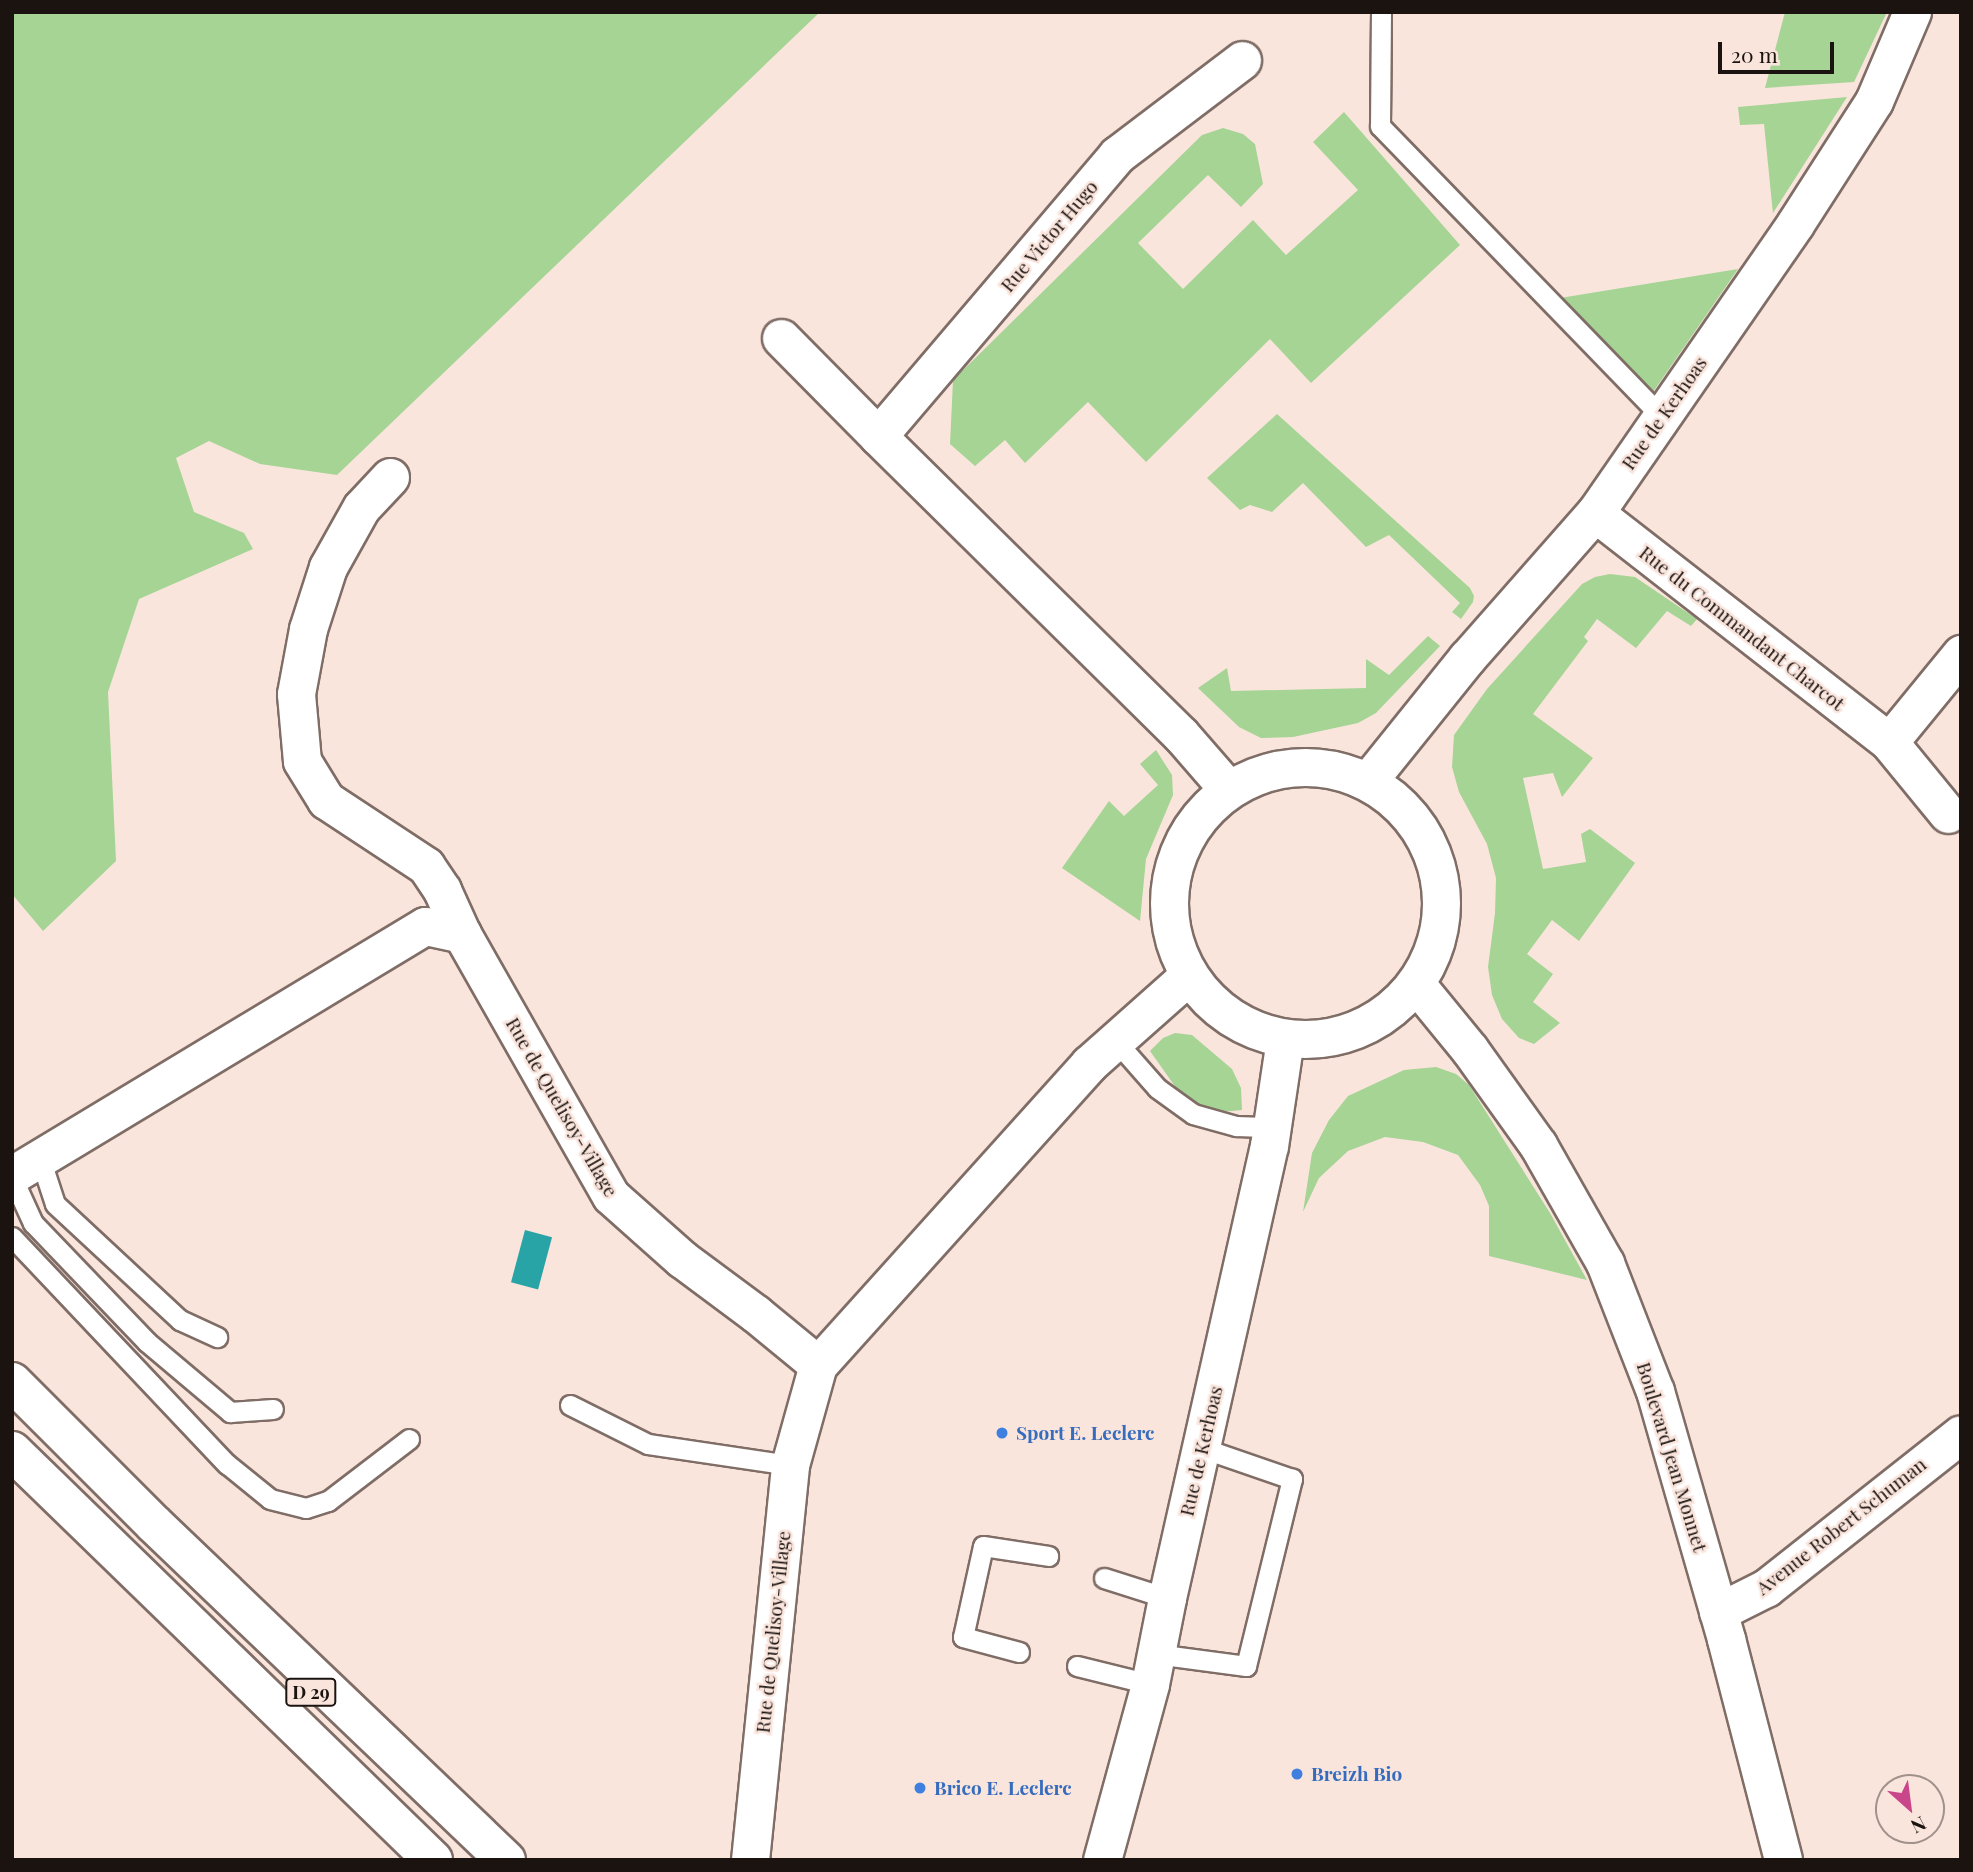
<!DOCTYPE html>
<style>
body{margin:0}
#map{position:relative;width:1973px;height:1872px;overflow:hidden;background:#fae5dd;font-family:"Playfair Display",serif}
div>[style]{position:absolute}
.green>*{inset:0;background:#a5d495}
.water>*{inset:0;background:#28a4a7;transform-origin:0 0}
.roads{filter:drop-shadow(2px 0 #7f6d66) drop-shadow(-2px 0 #7f6d66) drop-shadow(0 2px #7f6d66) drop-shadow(0 -2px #7f6d66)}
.service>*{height:19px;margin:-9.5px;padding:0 9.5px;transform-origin:9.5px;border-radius:9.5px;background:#fff}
.minor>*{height:37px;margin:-18.5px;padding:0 18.5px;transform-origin:18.5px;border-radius:18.5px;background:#fff}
.minor>.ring{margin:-18.5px;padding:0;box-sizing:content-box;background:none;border:37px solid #fff;border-radius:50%}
.primary>*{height:38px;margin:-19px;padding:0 19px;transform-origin:19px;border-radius:19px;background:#fff}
.dots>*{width:19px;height:19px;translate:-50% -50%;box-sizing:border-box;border:4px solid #fae5dd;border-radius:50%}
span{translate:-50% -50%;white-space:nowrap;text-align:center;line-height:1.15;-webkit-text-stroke:5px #fae5dd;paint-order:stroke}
.shield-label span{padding:2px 5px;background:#fae5dd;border:2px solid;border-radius:5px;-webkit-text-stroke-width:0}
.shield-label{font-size:18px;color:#1a1310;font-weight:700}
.street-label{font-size:19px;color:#1a1310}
.shop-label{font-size:19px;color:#366cbe;font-weight:700}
.left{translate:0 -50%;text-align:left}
.frame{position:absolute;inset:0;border:14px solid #1a1310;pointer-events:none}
.north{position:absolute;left:1875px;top:1774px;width:70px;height:70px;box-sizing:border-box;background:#fae5dd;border:2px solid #a0918b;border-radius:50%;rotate:152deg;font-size:19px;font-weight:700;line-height:28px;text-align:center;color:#1a1310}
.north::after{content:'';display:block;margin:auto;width:24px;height:32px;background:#ca468b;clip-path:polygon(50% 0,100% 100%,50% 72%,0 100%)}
.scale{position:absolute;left:1718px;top:42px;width:116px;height:32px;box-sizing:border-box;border:4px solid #1a1310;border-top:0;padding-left:9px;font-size:21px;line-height:24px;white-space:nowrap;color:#1a1310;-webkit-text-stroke:5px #fae5dd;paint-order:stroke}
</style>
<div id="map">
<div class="green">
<i style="clip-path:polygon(12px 12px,820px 12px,337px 475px,260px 464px,209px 441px,176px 458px,194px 512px,244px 533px,253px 549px,139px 599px,108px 692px,116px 861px,43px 931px,12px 894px)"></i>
<i style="clip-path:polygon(1785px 12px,1887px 12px,1854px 82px,1765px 88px)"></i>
<i style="clip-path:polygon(1847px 97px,1773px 213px,1773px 214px,1764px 124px,1740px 125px,1738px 107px)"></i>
<i style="clip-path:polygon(1344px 112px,1460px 245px,1311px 383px,1270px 339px,1146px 462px,1088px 402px,1025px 463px,1005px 440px,975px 466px,950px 444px,953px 380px,1202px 135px,1223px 128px,1243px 134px,1255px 144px,1263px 184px,1241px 207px,1208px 175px,1138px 243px,1183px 289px,1253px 220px,1286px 255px,1358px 190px,1313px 142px)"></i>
<i style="clip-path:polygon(1738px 269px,1653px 392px,1560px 298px)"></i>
<i style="clip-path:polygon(1277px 414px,1470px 588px,1474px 596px,1473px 602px,1461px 619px,1452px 612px,1460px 603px,1389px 535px,1366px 547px,1303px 483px,1272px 512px,1250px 505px,1240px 510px,1207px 478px)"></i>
<i style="clip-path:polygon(1610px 574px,1635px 577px,1697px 619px,1691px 626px,1667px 611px,1636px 648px,1597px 619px,1584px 637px,1588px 641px,1533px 714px,1593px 758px,1562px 797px,1553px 773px,1523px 778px,1543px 869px,1586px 862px,1581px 834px,1590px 829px,1635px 863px,1579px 941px,1552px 920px,1527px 954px,1553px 974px,1533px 1002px,1560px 1023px,1534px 1044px,1519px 1038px,1502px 1019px,1492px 995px,1488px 967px,1495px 913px,1496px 878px,1487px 844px,1459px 792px,1452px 767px,1454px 735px,1487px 689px,1582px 584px,1595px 577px)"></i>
<i style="clip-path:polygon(1428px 636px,1440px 646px,1376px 713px,1358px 723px,1293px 737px,1261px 738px,1239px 727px,1198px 688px,1227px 668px,1231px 691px,1366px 688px,1366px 659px,1389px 675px)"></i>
<i style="clip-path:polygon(1156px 750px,1172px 775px,1173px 795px,1146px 859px,1140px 921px,1062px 868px,1109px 801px,1124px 816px,1158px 785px,1140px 764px)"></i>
<i style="clip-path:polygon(1175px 1033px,1192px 1035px,1232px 1069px,1241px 1088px,1242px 1110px,1221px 1112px,1200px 1106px,1179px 1092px,1150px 1051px,1163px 1038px)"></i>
<i style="clip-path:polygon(1436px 1067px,1456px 1074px,1469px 1085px,1550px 1213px,1587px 1280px,1489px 1256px,1489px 1206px,1480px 1185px,1458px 1155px,1423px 1142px,1385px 1137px,1348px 1151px,1319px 1178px,1303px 1212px,1312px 1153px,1329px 1120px,1348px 1096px,1404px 1070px)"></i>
</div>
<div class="water">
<i style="left:525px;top:1230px;width:28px;height:54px;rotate:15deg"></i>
</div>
<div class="roads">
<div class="service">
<i style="left:1381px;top:12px;width:114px;rotate:90.5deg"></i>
<i style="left:1380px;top:126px;width:405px;rotate:45.9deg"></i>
<i style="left:1114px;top:1039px;width:65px;rotate:48.7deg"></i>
<i style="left:1157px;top:1088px;width:44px;rotate:35.8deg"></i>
<i style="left:1193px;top:1114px;width:45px;rotate:15.6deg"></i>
<i style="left:1236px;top:1126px;width:36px;rotate:2deg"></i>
<i style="left:40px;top:1158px;width:48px;rotate:71.9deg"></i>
<i style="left:55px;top:1204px;width:171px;rotate:42.9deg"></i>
<i style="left:180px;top:1320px;width:41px;rotate:24.7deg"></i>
<i style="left:12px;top:1177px;width:51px;rotate:65.5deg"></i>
<i style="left:33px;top:1223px;width:165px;rotate:46.2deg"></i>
<i style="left:147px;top:1342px;width:109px;rotate:40.1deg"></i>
<i style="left:230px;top:1412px;width:43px;rotate:-4deg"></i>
<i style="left:12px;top:1237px;width:313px;rotate:46.6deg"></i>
<i style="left:227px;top:1464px;width:55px;rotate:39.1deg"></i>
<i style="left:270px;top:1499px;width:37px;rotate:14deg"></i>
<i style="left:306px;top:1508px;width:23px;rotate:-18deg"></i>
<i style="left:328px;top:1501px;width:102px;rotate:-37.4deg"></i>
<i style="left:570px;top:1405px;width:87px;rotate:26.6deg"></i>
<i style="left:648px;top:1444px;width:144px;rotate:8.4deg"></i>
<i style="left:1104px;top:1578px;width:66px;rotate:17.6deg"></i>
<i style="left:1019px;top:1652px;width:58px;rotate:-165deg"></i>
<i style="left:963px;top:1637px;width:93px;rotate:-77.6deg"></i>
<i style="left:983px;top:1546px;width:66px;rotate:8.7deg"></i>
<i style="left:1156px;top:1654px;width:91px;rotate:7.6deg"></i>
<i style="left:1246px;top:1666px;width:193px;rotate:-76.2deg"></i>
<i style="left:1292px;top:1479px;width:95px;rotate:-161deg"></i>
<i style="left:1077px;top:1666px;width:75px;rotate:13.9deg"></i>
</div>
<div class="minor">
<i style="left:781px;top:338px;width:138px;rotate:45.3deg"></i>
<i style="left:390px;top:477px;width:42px;rotate:133.1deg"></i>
<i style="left:361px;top:508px;width:68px;rotate:119.2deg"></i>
<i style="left:328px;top:567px;width:65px;rotate:107.9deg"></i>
<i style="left:308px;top:629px;width:66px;rotate:100.5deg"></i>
<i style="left:296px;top:694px;width:67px;rotate:84.9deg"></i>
<i style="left:302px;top:761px;width:46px;rotate:58.4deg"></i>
<i style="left:326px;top:800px;width:120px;rotate:33.4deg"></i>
<i style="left:426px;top:866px;width:29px;rotate:56deg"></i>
<i style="left:442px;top:890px;width:48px;rotate:65.6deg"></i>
<i style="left:1595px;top:513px;width:373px;rotate:37.9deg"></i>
<i style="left:1889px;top:742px;width:114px;rotate:-50.7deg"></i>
<i style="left:1889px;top:742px;width:93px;rotate:50.7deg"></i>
<i class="ring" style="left:1169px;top:767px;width:235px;height:235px"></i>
<i style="left:1368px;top:781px;width:158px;rotate:-51.2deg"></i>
<i style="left:1467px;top:658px;width:193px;rotate:-48.6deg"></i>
<i style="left:1595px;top:513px;width:351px;rotate:-55.3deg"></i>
<i style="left:1795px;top:224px;width:146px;rotate:-57.3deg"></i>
<i style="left:1874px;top:101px;width:97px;rotate:-66.9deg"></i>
<i style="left:1228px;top:789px;width:72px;rotate:-131deg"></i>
<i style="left:1181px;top:735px;width:426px;rotate:-135.4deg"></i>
<i style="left:878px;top:436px;width:369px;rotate:-49.6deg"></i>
<i style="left:1117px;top:155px;width:157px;rotate:-37.2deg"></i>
<i style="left:1416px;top:984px;width:85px;rotate:50.7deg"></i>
<i style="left:1470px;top:1050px;width:117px;rotate:54.4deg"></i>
<i style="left:1538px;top:1145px;width:136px;rotate:60.4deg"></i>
<i style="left:1605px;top:1263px;width:137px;rotate:68.7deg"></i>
<i style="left:1655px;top:1391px;width:258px;rotate:74deg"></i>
<i style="left:1726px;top:1639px;width:228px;rotate:75.5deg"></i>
<i style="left:12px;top:1175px;width:482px;rotate:-31.1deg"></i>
<i style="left:425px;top:926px;width:38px;rotate:12deg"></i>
<i style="left:462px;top:934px;width:301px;rotate:60.4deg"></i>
<i style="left:611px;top:1196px;width:95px;rotate:41.6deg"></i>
<i style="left:682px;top:1259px;width:92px;rotate:36.6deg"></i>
<i style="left:756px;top:1314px;width:80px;rotate:39.4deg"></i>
<i style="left:1718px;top:1612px;width:54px;rotate:-26.6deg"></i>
<i style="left:1766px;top:1588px;width:248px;rotate:-38.3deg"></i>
<i style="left:750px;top:1860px;width:397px;rotate:-84.2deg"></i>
<i style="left:790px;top:1465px;width:104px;rotate:-74.4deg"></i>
<i style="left:818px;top:1365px;width:405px;rotate:-48deg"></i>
<i style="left:1089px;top:1064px;width:132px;rotate:-41.6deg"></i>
<i style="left:1102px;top:1860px;width:182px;rotate:-74.7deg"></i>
<i style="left:1150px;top:1684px;width:88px;rotate:-78.8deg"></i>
<i style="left:1167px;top:1598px;width:463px;rotate:-77.3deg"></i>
<i style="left:1269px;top:1146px;width:108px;rotate:-81.5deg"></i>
</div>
<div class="primary">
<i style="left:12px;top:1382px;width:201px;rotate:45deg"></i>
<i style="left:154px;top:1524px;width:487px;rotate:43.7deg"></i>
<i style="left:12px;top:1451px;width:587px;rotate:44.17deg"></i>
</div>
</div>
<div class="dots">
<i style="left:1002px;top:1433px;background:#3f7fe0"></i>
<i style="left:1297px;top:1774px;background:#3f7fe0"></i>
<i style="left:920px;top:1788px;background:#3f7fe0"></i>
</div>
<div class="shield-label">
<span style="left:311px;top:1692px">D 29</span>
</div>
<div class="street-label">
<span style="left:1049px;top:236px;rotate:-50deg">Rue Victor Hugo</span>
<span style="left:1664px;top:413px;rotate:-55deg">Rue de Kerhoas</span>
<span style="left:1742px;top:628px;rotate:38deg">Rue du Commandant Charcot</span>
<span style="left:562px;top:1107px;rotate:60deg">Rue de Quelisoy-Village</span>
<span style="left:1201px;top:1451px;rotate:-77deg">Rue de Kerhoas</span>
<span style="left:1672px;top:1457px;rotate:73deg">Boulevard Jean Monnet</span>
<span style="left:1841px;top:1526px;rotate:-38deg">Avenue Robert Schuman</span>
<span style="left:773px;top:1632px;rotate:-84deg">Rue de Quelisoy-Village</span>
</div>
<div class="shop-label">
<span class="left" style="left:1016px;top:1433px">Sport E. Leclerc</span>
<span class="left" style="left:1311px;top:1774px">Breizh Bio</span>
<span class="left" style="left:934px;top:1788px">Brico E. Leclerc</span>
</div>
<div class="frame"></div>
<div class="north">N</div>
<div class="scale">20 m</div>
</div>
